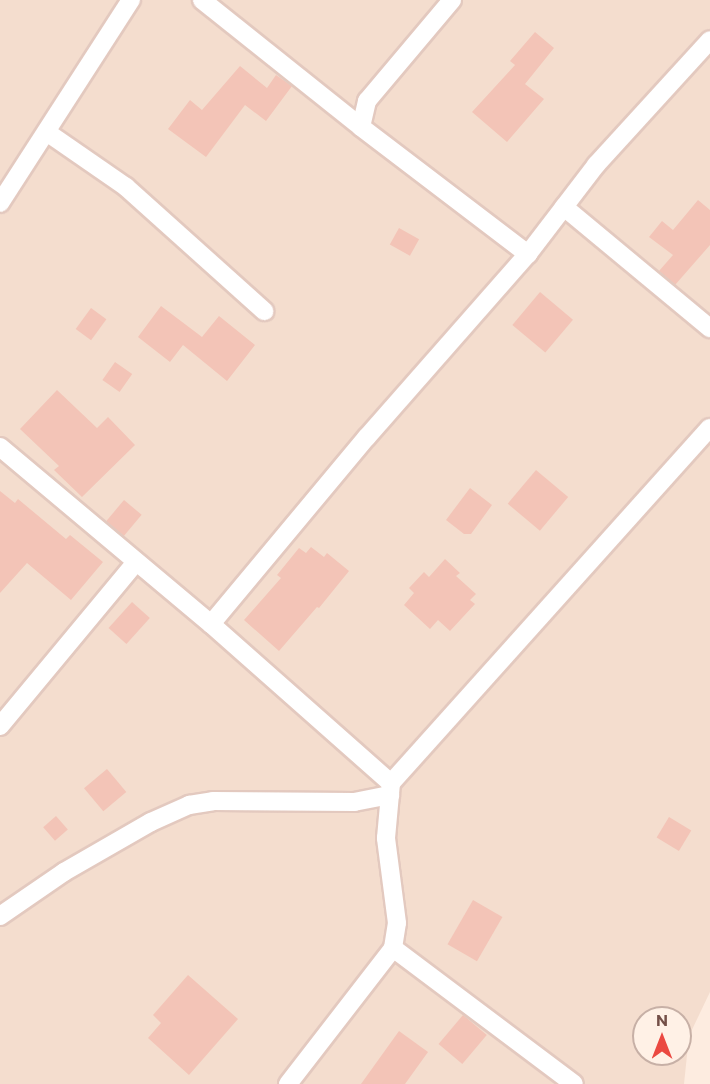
<!DOCTYPE html>
<style>
body{margin:0}
#map{position:relative;width:710px;height:1084px;overflow:hidden;background:#fdece0;font-family:Commissioner,sans-serif}
div>[style]{position:absolute}
.residential>*{inset:0;background:#f4ddce}
.building>*{inset:0;background:#f3c4b7;transform-origin:0 0}
.roads{filter:drop-shadow(2px 0 #e3c9bf) drop-shadow(-2px 0 #e3c9bf) drop-shadow(0 2px #e3c9bf) drop-shadow(0 -2px #e3c9bf)}
.minor>*{height:18px;margin:-9px;padding:0 9px;transform-origin:9px;border-radius:9px;background:#fff}
span{translate:-50% -50%;white-space:nowrap;text-align:center;line-height:1.15;-webkit-text-stroke:6px #fff1e6;paint-order:stroke}
.north{position:absolute;left:632px;top:1006px;width:60px;height:60px;box-sizing:border-box;background:#fff1e6;border:2px solid #c7b0a6;border-radius:50%;rotate:0deg;font-size:16px;font-weight:700;line-height:24px;text-align:center;color:#744f47}
.north::after{content:'';display:block;margin:auto;width:21px;height:27px;background:#eb4941;clip-path:polygon(50% 0,100% 100%,50% 72%,0 100%)}
</style>
<div id="map">
<div class="residential">
<i style="clip-path:polygon(evenodd,0 0,710px 0,710px 992px,689px 1036px,684px 1084px,0 1084px,0 0,644px 1018px,680px 1018px,680px 1054px,644px 1054px,644px 1018px)"></i>
</div>
<div class="building">
<i style="clip-path:polygon(535px 32px,554px 48px,525px 84px,544px 99px,507px 142px,472px 112px,515px 65px,510px 61px)"></i>
<i style="clip-path:polygon(240px 66px,267px 88px,276px 75px,292px 86px,266px 121px,245px 105px,206px 157px,168px 129px,190px 100px,202px 110px)"></i>
<i style="clip-path:polygon(698px 200px,710px 210px,710px 245px,675px 285px,659px 271px,673px 255px,649px 237px,662px 221px,673px 230px)"></i>
<i style="left:399px;top:228px;width:23px;height:19px;rotate:29deg"></i>
<i style="left:540px;top:292px;width:43px;height:43px;rotate:40deg"></i>
<i style="clip-path:polygon(161px 306px,202px 337px,219px 316px,255px 345px,227px 381px,183px 345px,170px 362px,138px 337px)"></i>
<i style="left:91px;top:308px;width:19px;height:26px;rotate:36deg"></i>
<i style="left:115px;top:362px;width:21px;height:22px;rotate:35deg"></i>
<i style="clip-path:polygon(57px 390px,97px 428px,108px 417px,135px 445px,82px 497px,54px 470px,59px 466px,20px 429px)"></i>
<i style="left:536px;top:470px;width:42px;height:44px;rotate:40deg"></i>
<i style="clip-path:polygon(470px 488px,492px 505px,471px 534px,464px 534px,446px 520px)"></i>
<i style="clip-path:polygon(0 491px,15px 503px,18px 499px,66px 539px,70px 535px,103px 562px,71px 600px,27px 563px,0 593px)"></i>
<i style="left:124px;top:500px;width:23px;height:28px;rotate:40deg"></i>
<i style="clip-path:polygon(311px 547px,324px 557px,327px 553px,349px 571px,319px 608px,317px 607px,279px 651px,244px 620px,281px 578px,277px 575px,299px 548px,306px 553px)"></i>
<i style="clip-path:polygon(445px 559px,460px 573px,456px 576px,476px 594px,470px 600px,475px 604px,450px 631px,438px 620px,430px 629px,404px 605px,414px 593px,409px 588px,424px 572px,429px 577px)"></i>
<i style="left:132px;top:602px;width:24px;height:35px;rotate:42deg"></i>
<i style="left:107px;top:769px;width:30px;height:30px;rotate:50deg"></i>
<i style="left:56px;top:816px;width:18px;height:17px;rotate:49deg"></i>
<i style="left:669px;top:817px;width:26px;height:24px;rotate:31deg"></i>
<i style="left:473px;top:900px;width:34px;height:51px;rotate:30deg"></i>
<i style="clip-path:polygon(188px 975px,238px 1019px,189px 1075px,148px 1038px,161px 1023px,153px 1015px)"></i>
<i style="left:463px;top:1015px;width:31px;height:38px;rotate:40deg"></i>
<i style="clip-path:polygon(399px 1031px,428px 1052px,405px 1084px,361px 1084px)"></i>
</div>
<div class="roads">
<div class="minor">
<i style="left:202px;top:0;width:203px;rotate:38.6deg"></i>
<i style="left:361px;top:127px;width:210px;rotate:37.3deg"></i>
<i style="left:361px;top:127px;width:27px;rotate:-77deg"></i>
<i style="left:367px;top:101px;width:132px;rotate:-49.9deg"></i>
<i style="left:48px;top:133px;width:95px;rotate:34.7deg"></i>
<i style="left:126px;top:187px;width:186px;rotate:41.9deg"></i>
<i style="left:0;top:203px;width:242px;rotate:-57.2deg"></i>
<i style="left:564px;top:207px;width:190px;rotate:39.7deg"></i>
<i style="left:0;top:447px;width:275px;rotate:40deg"></i>
<i style="left:211px;top:624px;width:240px;rotate:41.5deg"></i>
<i style="left:211px;top:624px;width:244px;rotate:-50.2deg"></i>
<i style="left:367px;top:437px;width:244px;rotate:-48.7deg"></i>
<i style="left:528px;top:254px;width:112px;rotate:-52.6deg"></i>
<i style="left:596px;top:165px;width:169px;rotate:-47.6deg"></i>
<i style="left:0;top:726px;width:213px;rotate:-50.3deg"></i>
<i style="left:0;top:916px;width:78px;rotate:-34.5deg"></i>
<i style="left:64px;top:872px;width:100px;rotate:-29.9deg"></i>
<i style="left:151px;top:822px;width:42px;rotate:-24.1deg"></i>
<i style="left:189px;top:805px;width:24px;rotate:-9deg"></i>
<i style="left:213px;top:801px;width:141px;rotate:0.4deg"></i>
<i style="left:354px;top:802px;width:37px;rotate:-11deg"></i>
<i style="left:393px;top:948px;width:226px;rotate:36.9deg"></i>
<i style="left:288px;top:1084px;width:172px;rotate:-52.3deg"></i>
<i style="left:393px;top:948px;width:25px;rotate:-81deg"></i>
<i style="left:397px;top:923px;width:86px;rotate:-97.4deg"></i>
<i style="left:386px;top:838px;width:55px;rotate:-84.8deg"></i>
<i style="left:391px;top:783px;width:477px;rotate:-48.1deg"></i>
</div>
</div>
<div class="north">N</div>
</div>
